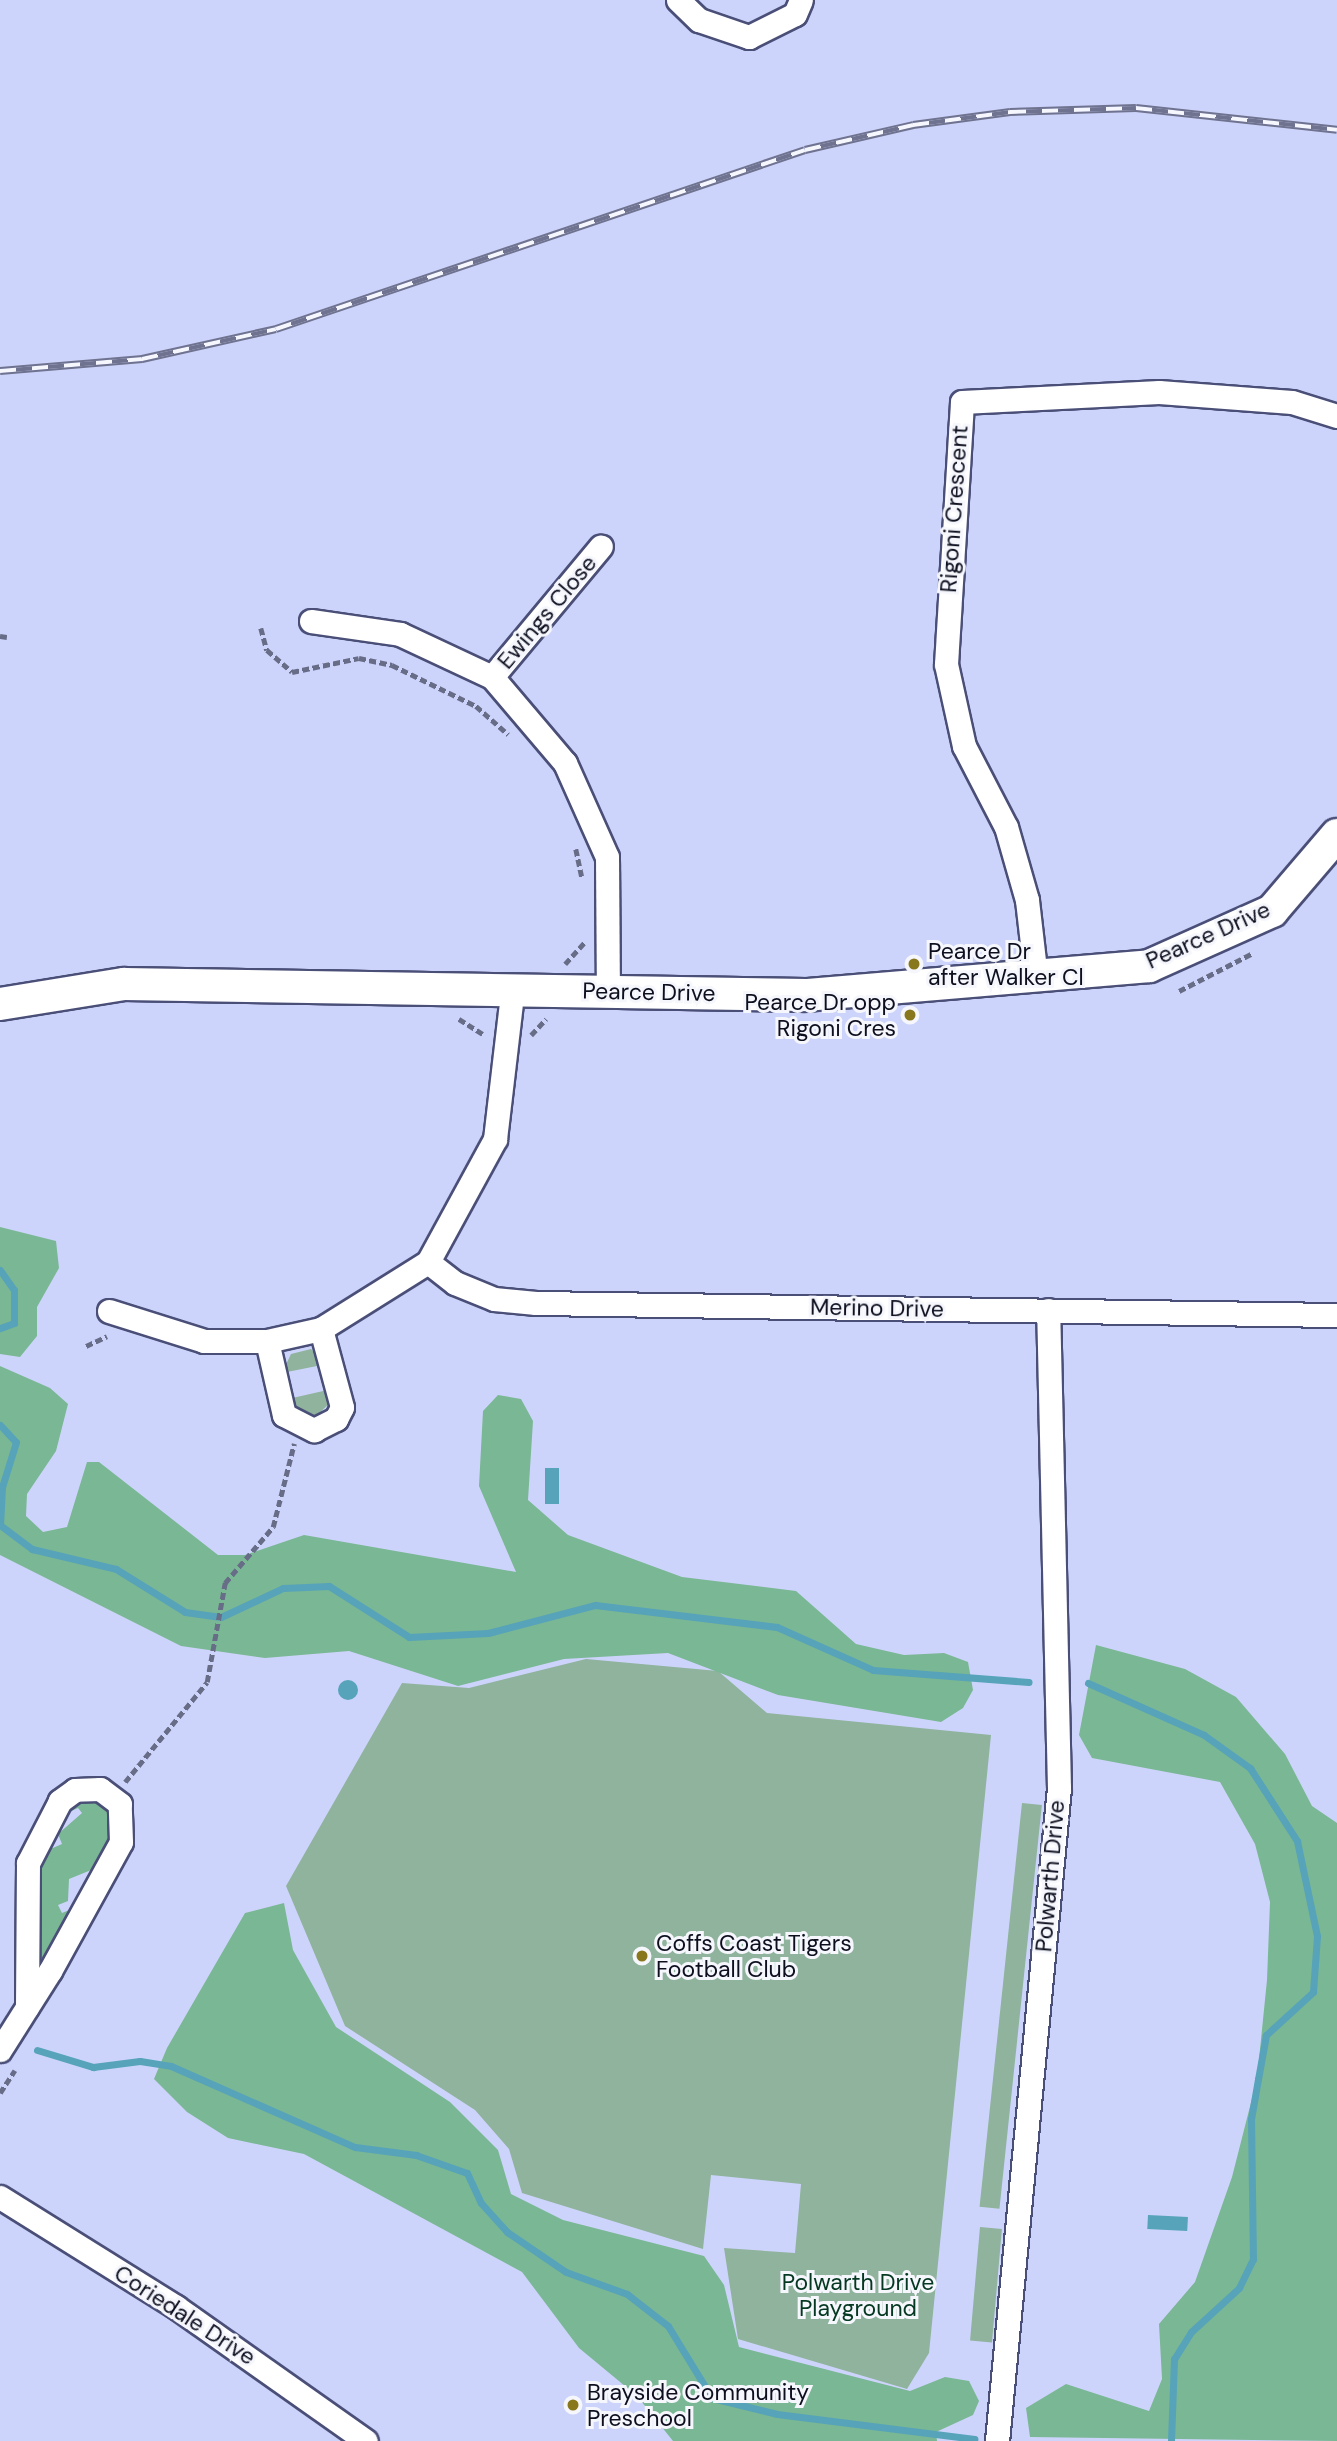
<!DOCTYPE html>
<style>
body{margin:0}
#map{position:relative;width:1337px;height:2441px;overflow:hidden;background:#cdd4fb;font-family:"DM Sans",sans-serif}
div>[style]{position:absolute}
.green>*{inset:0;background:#8fb39d;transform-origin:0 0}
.forest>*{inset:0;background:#7ab794}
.water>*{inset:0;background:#57a3b9;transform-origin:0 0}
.round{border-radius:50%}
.stream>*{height:7px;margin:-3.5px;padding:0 3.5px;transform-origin:3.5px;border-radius:3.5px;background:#57a3b9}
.path>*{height:4.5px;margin-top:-2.25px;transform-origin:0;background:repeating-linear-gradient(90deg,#676c87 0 7px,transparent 0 10.5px)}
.roads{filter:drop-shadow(2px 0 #4a4f78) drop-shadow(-2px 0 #4a4f78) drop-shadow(0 2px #4a4f78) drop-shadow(0 -2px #4a4f78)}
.street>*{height:23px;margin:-11.5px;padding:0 11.5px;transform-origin:11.5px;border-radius:11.5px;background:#fff}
.secondary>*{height:32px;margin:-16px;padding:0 16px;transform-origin:16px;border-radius:16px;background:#fff}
.rail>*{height:8px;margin-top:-4px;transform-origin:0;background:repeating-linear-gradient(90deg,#f6f7fc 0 16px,#6f738f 0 32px);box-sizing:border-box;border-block:2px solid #6f738f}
.dots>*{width:19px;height:19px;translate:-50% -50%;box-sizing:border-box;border:4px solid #f6f7fc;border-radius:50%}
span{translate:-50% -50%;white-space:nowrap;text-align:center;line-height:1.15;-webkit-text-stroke:6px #f6f7fc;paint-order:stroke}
.street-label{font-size:23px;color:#0d0f1f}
.poi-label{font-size:23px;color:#0d0f1f}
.left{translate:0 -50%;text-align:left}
.right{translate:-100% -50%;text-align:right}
.park-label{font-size:23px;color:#043821}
</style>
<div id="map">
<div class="green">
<i style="clip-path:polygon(311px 1349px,327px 1364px,282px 1373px,291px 1354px)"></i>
<i style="clip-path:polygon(332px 1389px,332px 1401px,315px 1417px,293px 1410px,288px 1399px)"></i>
<i style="clip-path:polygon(586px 1659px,718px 1671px,767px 1713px,991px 1735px,929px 2353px,907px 2389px,738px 2339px,724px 2248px,795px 2253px,801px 2184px,711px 2175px,703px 2249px,522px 2193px,509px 2149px,475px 2110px,345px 2026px,286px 1886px,402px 1683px,469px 1688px)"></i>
<i style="left:1022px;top:1803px;width:20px;height:406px;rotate:6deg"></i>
<i style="left:980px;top:2227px;width:22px;height:114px;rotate:5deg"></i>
</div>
<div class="forest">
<i style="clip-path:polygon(0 1227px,56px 1241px,59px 1268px,37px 1307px,37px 1336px,20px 1357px,0 1354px)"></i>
<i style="clip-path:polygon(0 1366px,50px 1388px,68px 1404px,56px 1451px,27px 1494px,26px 1516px,43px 1532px,67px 1527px,87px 1462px,99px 1462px,218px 1555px,245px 1555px,304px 1535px,516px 1572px,479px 1486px,483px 1411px,498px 1395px,521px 1399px,533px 1421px,528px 1500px,568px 1535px,682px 1577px,796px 1591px,856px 1644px,904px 1655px,944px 1653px,968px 1662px,973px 1690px,963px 1708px,941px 1722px,778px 1695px,668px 1653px,564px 1659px,458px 1686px,349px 1651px,265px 1658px,181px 1646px,0 1555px)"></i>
<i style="clip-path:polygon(1096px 1645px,1185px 1669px,1236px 1697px,1285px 1754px,1312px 1806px,1337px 1823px,1337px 2441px,1030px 2437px,1026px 2408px,1066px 2384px,1149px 2411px,1162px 2379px,1159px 2324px,1195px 2282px,1232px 2177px,1257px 2079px,1267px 1980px,1270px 1902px,1255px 1844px,1220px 1782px,1092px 1758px,1079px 1735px)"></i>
<i style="clip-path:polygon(96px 1797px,112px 1808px,115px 1836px,101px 1866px,69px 1879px,68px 1901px,58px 1905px,62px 1913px,79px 1906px,38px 1977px,39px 1854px,62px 1844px,58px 1834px,82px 1813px,78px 1808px,60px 1816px,73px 1802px)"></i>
<i style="clip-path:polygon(284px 1903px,293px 1950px,336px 2027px,450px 2102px,498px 2150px,511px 2194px,563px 2220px,704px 2256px,724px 2285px,739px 2347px,910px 2391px,945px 2377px,969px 2381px,979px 2401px,973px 2415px,936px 2432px,937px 2441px,673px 2441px,637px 2396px,579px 2348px,522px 2272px,304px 2154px,228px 2138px,187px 2112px,154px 2079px,167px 2048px,245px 1913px)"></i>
</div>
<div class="water">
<i style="left:545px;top:1468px;width:14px;height:36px"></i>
<i class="round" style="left:338px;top:1680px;width:20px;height:20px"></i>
<i style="left:1148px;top:2215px;width:40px;height:14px;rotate:3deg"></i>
</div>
<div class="stream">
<i style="left:0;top:1270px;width:24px;rotate:55deg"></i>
<i style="left:14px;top:1290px;width:33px;rotate:90deg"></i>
<i style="left:14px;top:1323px;width:15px;rotate:160deg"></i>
<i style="left:0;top:1425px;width:23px;rotate:47deg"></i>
<i style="left:16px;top:1442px;width:47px;rotate:107.3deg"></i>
<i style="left:2px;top:1487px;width:38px;rotate:93deg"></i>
<i style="left:0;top:1525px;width:40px;rotate:37deg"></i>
<i style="left:32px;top:1549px;width:86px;rotate:13.4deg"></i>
<i style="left:116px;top:1569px;width:81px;rotate:31.9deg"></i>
<i style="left:185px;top:1612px;width:36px;rotate:8deg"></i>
<i style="left:221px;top:1617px;width:68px;rotate:-25.1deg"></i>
<i style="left:283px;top:1588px;width:46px;rotate:-2.5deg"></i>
<i style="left:329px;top:1586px;width:95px;rotate:32.5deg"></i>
<i style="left:409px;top:1637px;width:79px;rotate:-2.9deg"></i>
<i style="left:488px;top:1633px;width:111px;rotate:-14.7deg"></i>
<i style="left:595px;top:1605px;width:183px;rotate:6.9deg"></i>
<i style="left:777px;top:1627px;width:105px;rotate:24.1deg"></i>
<i style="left:873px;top:1670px;width:156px;rotate:4.4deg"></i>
<i style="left:1088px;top:1683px;width:127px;rotate:24.1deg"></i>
<i style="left:1204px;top:1735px;width:57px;rotate:35.7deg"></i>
<i style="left:1250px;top:1768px;width:87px;rotate:57.2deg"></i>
<i style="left:1297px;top:1841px;width:97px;rotate:78.1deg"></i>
<i style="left:1317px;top:1936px;width:56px;rotate:94.1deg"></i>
<i style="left:1313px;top:1992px;width:64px;rotate:137.5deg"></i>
<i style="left:1266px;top:2035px;width:45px;rotate:100.3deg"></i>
<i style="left:1258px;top:2079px;width:41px;rotate:99.9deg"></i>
<i style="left:1251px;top:2119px;width:140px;rotate:89.2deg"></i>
<i style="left:1253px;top:2259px;width:32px;rotate:116deg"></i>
<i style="left:1239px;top:2288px;width:65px;rotate:137.5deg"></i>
<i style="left:1191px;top:2332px;width:32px;rotate:122deg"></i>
<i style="left:1174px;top:2359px;width:82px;rotate:92.1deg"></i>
<i style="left:37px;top:2050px;width:59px;rotate:16.9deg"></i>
<i style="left:93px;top:2067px;width:47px;rotate:-7.3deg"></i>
<i style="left:140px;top:2061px;width:31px;rotate:9deg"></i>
<i style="left:171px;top:2066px;width:201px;rotate:23.8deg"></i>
<i style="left:355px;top:2147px;width:62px;rotate:7.5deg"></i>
<i style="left:416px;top:2155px;width:54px;rotate:19.4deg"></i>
<i style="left:467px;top:2173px;width:33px;rotate:65deg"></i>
<i style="left:481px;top:2203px;width:39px;rotate:48deg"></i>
<i style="left:507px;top:2232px;width:71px;rotate:34.1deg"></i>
<i style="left:566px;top:2272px;width:65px;rotate:19.8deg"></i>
<i style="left:627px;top:2294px;width:52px;rotate:38deg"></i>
<i style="left:668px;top:2326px;width:84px;rotate:58.6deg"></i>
<i style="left:712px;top:2398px;width:67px;rotate:13.8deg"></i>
<i style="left:777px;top:2414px;width:199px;rotate:7.2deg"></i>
</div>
<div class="path">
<i style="left:261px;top:628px;width:23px;rotate:75deg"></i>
<i style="left:267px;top:650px;width:33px;rotate:41deg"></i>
<i style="left:292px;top:672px;width:68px;rotate:-11.8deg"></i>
<i style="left:359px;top:658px;width:34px;rotate:12deg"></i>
<i style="left:392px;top:665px;width:93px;rotate:26deg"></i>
<i style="left:476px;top:706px;width:43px;rotate:41.2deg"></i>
<i style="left:0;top:636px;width:7px;rotate:8deg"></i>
<i style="left:576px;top:849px;width:30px;rotate:78deg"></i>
<i style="left:565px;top:964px;width:30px;rotate:-48deg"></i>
<i style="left:1179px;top:991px;width:83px;rotate:-27.2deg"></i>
<i style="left:459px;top:1019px;width:28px;rotate:32deg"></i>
<i style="left:531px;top:1035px;width:22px;rotate:-47deg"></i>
<i style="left:86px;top:1346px;width:23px;rotate:-25deg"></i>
<i style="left:125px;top:1782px;width:129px;rotate:-50.6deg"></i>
<i style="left:207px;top:1682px;width:101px;rotate:-79.7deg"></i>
<i style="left:225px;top:1583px;width:74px;rotate:-49.4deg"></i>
<i style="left:273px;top:1527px;width:86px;rotate:-75.8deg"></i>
<i style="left:0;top:2093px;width:27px;rotate:-57deg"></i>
</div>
<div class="roads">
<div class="street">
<i style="left:678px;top:0;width:29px;rotate:44deg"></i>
<i style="left:699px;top:20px;width:53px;rotate:18.8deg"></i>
<i style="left:749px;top:37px;width:51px;rotate:-26.6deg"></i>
<i style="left:795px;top:14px;width:15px;rotate:-67deg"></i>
<i style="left:311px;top:621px;width:90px;rotate:8.3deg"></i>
<i style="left:400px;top:634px;width:102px;rotate:25.1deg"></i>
<i style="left:492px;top:677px;width:113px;rotate:49.7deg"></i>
<i style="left:565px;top:763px;width:103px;rotate:65.9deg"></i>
<i style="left:607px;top:857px;width:133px;rotate:89.6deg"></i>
<i style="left:492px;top:677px;width:170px;rotate:-50.2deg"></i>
<i style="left:1036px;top:978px;width:79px;rotate:-96.6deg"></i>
<i style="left:1027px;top:900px;width:76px;rotate:-106deg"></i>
<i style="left:1006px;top:827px;width:91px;rotate:-117.4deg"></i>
<i style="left:964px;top:746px;width:84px;rotate:-102.4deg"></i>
<i style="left:946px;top:664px;width:262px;rotate:-86.5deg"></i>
<i style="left:962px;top:402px;width:197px;rotate:-2.9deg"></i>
<i style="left:1159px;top:392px;width:133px;rotate:4.3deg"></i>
<i style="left:1292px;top:402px;width:47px;rotate:17.3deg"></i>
<i style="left:428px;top:1262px;width:34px;rotate:38deg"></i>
<i style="left:455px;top:1283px;width:42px;rotate:22.3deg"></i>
<i style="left:494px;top:1299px;width:42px;rotate:5.4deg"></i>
<i style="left:536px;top:1303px;width:801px;rotate:0.86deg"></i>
<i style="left:109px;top:1311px;width:100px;rotate:17.5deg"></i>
<i style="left:204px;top:1341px;width:63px"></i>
<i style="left:267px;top:1341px;width:55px;rotate:-12.5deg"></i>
<i style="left:321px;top:1329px;width:126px;rotate:-32.1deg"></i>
<i style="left:428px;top:1262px;width:140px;rotate:-61.4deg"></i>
<i style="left:495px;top:1139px;width:146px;rotate:-83.3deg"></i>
<i style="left:267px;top:1341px;width:76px;rotate:77.1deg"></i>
<i style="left:284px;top:1415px;width:34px;rotate:27deg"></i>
<i style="left:314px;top:1430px;width:25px;rotate:-27deg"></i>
<i style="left:336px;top:1419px;width:13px;rotate:-63deg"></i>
<i style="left:342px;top:1407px;width:81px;rotate:-105.1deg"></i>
<i style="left:0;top:2050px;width:93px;rotate:-57.7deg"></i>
<i style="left:50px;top:1971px;width:147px;rotate:-61.2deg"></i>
<i style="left:121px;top:1842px;width:38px;rotate:-92deg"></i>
<i style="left:120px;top:1804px;width:25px;rotate:-143deg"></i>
<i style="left:100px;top:1789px;width:25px;rotate:178deg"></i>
<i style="left:75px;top:1790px;width:19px;rotate:144deg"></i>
<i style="left:60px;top:1801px;width:70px;rotate:117.3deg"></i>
<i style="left:28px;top:1863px;width:144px;rotate:90.4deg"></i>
<i style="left:0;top:2197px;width:208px;rotate:32deg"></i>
<i style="left:176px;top:2307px;width:232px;rotate:35.2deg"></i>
<i style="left:997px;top:2441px;width:656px;rotate:-84.58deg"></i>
<i style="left:1059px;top:1788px;width:478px;rotate:-91.3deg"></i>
</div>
<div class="secondary">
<i style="left:0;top:1004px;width:126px;rotate:-9.2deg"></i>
<i style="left:124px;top:984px;width:682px;rotate:0.92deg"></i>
<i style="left:806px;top:995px;width:344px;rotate:-4.8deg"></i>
<i style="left:1149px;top:966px;width:135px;rotate:-24.1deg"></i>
<i style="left:1272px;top:911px;width:100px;rotate:-49.5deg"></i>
</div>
</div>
<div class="rail">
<i style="left:0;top:371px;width:143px;rotate:-4.8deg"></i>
<i style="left:142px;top:359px;width:137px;rotate:-12.6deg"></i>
<i style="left:276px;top:329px;width:558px;rotate:-18.69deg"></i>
<i style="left:805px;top:150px;width:111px;rotate:-13deg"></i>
<i style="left:913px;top:125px;width:98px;rotate:-7.6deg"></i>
<i style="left:1010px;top:112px;width:126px;rotate:-1.8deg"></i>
<i style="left:1136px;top:108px;width:202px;rotate:6.2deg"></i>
</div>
<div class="dots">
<i style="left:914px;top:964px;background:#88771c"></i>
<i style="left:910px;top:1015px;background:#88771c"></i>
<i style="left:642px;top:1956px;background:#88771c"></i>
<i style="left:573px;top:2405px;background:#88771c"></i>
</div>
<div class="street-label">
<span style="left:954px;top:509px;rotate:-86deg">Rigoni Crescent</span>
<span style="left:547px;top:612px;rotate:-50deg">Ewings Close</span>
<span style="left:1208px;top:935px;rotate:-24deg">Pearce Drive</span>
<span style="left:649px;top:992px;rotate:1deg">Pearce Drive</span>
<span style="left:877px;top:1308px;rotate:1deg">Merino Drive</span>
<span style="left:1050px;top:1876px;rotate:-85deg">Polwarth Drive</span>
<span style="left:185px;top:2315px;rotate:33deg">Coriedale Drive</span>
</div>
<div class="poi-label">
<span class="left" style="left:928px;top:964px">Pearce Dr<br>after Walker Cl</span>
<span class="right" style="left:896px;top:1015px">Pearce Dr opp<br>Rigoni Cres</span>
<span class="left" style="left:656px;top:1956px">Coffs Coast Tigers<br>Football Club</span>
<span class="left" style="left:587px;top:2405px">Brayside Community<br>Preschool</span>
</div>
<div class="park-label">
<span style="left:858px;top:2295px">Polwarth Drive<br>Playground</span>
</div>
</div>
